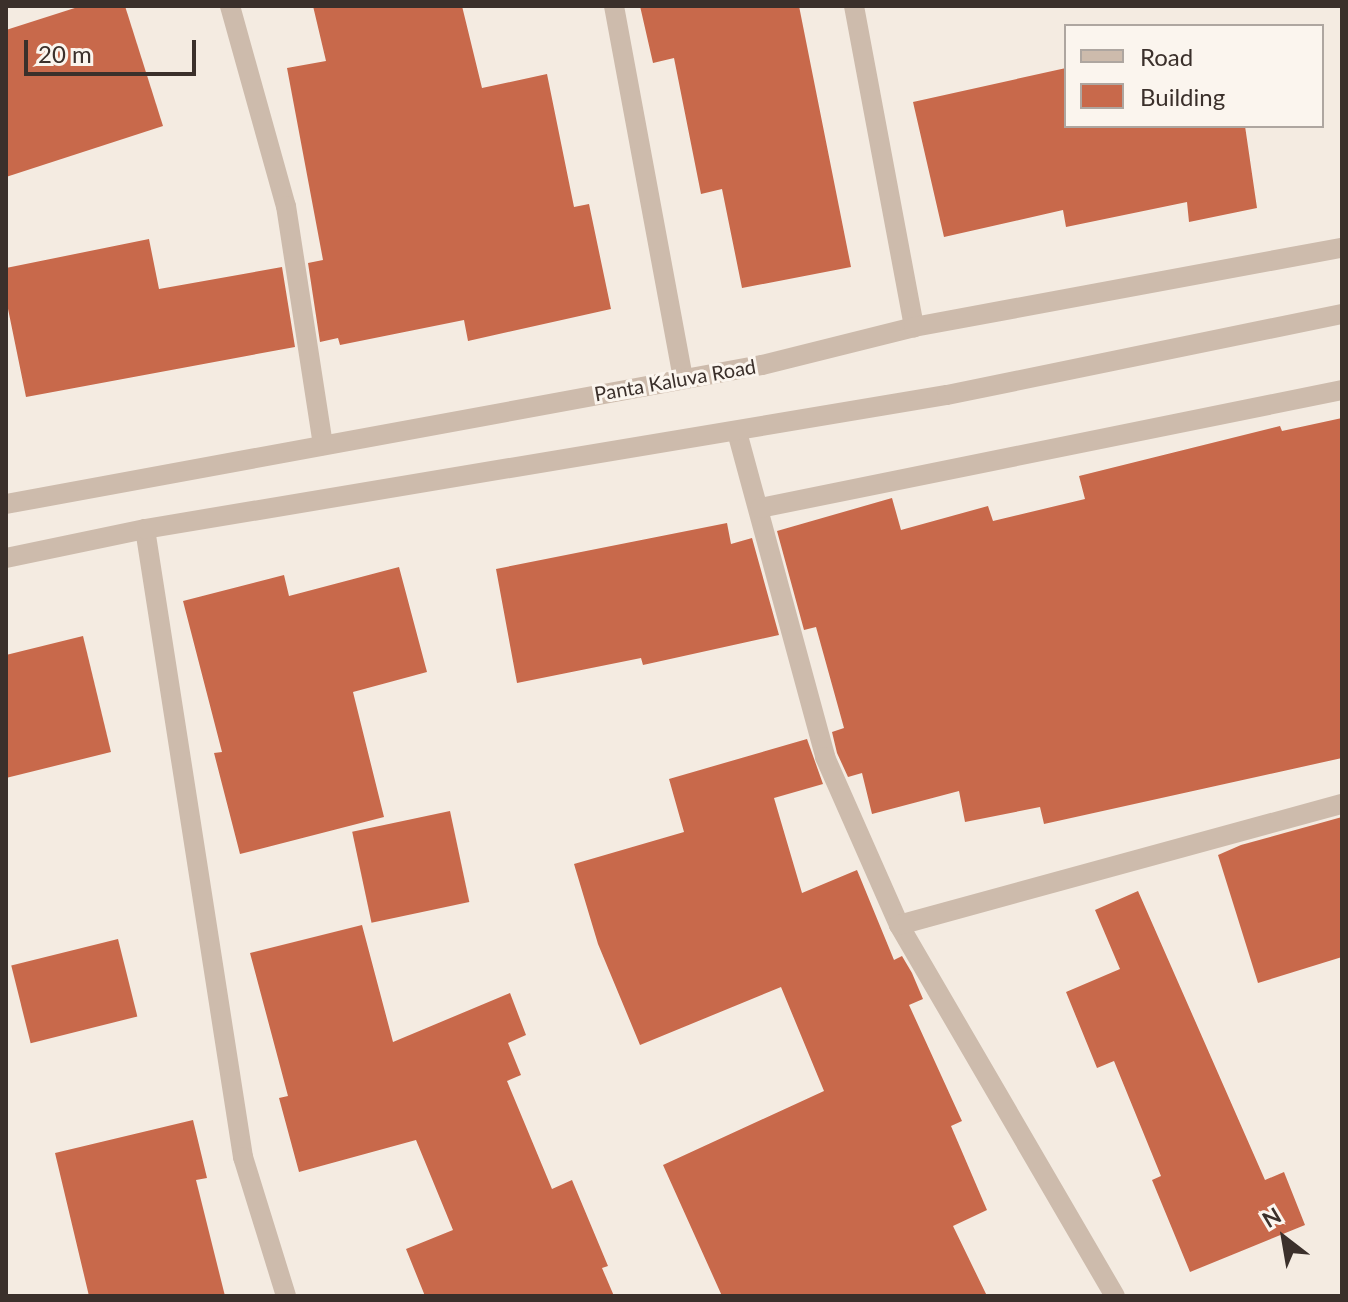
<!DOCTYPE html>
<style>
body{margin:0}
#map{position:relative;width:1348px;height:1302px;overflow:hidden;background:#f4ebe1;font-family:Lato,sans-serif}
div>[style]{position:absolute}
.building>*{inset:0;background:#c8694b;transform-origin:0 0}
.minor>*{height:20px;margin:-10px;padding:0 10px;transform-origin:10px;border-radius:10px;background:#cdbbac}
.tertiary>*{height:20px;margin:-10px;padding:0 10px;transform-origin:10px;border-radius:10px;background:#cdbbac}
span{translate:-50% -50%;white-space:nowrap;text-align:center;line-height:1.15;-webkit-text-stroke:6px #fbf5ee;paint-order:stroke}
.street-label{font-size:20px;color:#3b302b}
.frame{position:absolute;inset:0;border:8px solid #3b302b;pointer-events:none}
.legend{position:absolute;left:1064px;top:24px;width:260px;height:104px;box-sizing:border-box;background:#fbf5ee;border:2px solid #aea6a0;margin:0;padding:10px 14px;list-style:none;font-size:24px;color:#3b302b}
.legend li{display:flex;align-items:center;gap:16px;height:40px}
.legend b{width:40px;border:2px solid #aea6a0}
.north{position:absolute;left:1244px;top:1198px;width:80px;height:80px;-webkit-text-stroke:6px #fbf5ee;paint-order:stroke;rotate:329deg;font-size:22px;font-weight:700;line-height:32px;text-align:center;color:#3b302b}
.north::after{content:'';display:block;margin:auto;width:28px;height:36px;background:#3b302b;clip-path:polygon(50% 0,100% 100%,50% 72%,0 100%)}
.scale{position:absolute;left:24px;top:40px;width:172px;height:36px;box-sizing:border-box;border:4px solid #3b302b;border-top:0;padding-left:10px;font-size:24px;line-height:28px;white-space:nowrap;color:#3b302b;-webkit-text-stroke:6px #fbf5ee;paint-order:stroke}
</style>
<div id="map">
<div class="building">
<i style="clip-path:polygon(81px 6px,125px 6px,163px 126px,6px 177px,6px 30px)"></i>
<i style="clip-path:polygon(313px 6px,462px 6px,482px 88px,547px 74px,574px 207px,589px 204px,611px 309px,468px 341px,464px 320px,340px 345px,338px 338px,320px 342px,308px 263px,323px 260px,287px 68px,326px 61px)"></i>
<i style="clip-path:polygon(640px 6px,799px 6px,851px 267px,742px 288px,722px 189px,701px 194px,674px 58px,653px 63px)"></i>
<i style="clip-path:polygon(1066px 68px,1066px 126px,1245px 126px,1257px 208px,1189px 222px,1187px 202px,1066px 227px,1063px 210px,944px 237px,913px 102px)"></i>
<i style="clip-path:polygon(149px 239px,159px 289px,282px 267px,295px 347px,26px 397px,6px 299px,6px 268px)"></i>
<i style="clip-path:polygon(1342px 418px,1342px 758px,1044px 824px,1040px 807px,965px 822px,959px 791px,872px 814px,862px 773px,848px 777px,837px 753px,832px 732px,844px 728px,816px 627px,804px 630px,777px 531px,892px 498px,901px 530px,988px 506px,993px 521px,1085px 499px,1079px 476px,1280px 426px,1282px 431px)"></i>
<i style="clip-path:polygon(727px 523px,731px 544px,752px 538px,779px 635px,643px 665px,641px 658px,517px 683px,496px 569px)"></i>
<i style="clip-path:polygon(399px 567px,427px 672px,353px 692px,384px 817px,240px 854px,214px 753px,222px 752px,183px 601px,284px 575px,289px 596px)"></i>
<i style="clip-path:polygon(83px 636px,111px 752px,6px 778px,6px 655px)"></i>
<i style="clip-path:polygon(807px 739px,823px 784px,774px 798px,802px 893px,857px 870px,894px 960px,902px 956px,912px 973px,923px 999px,909px 1005px,962px 1121px,951px 1126px,987px 1210px,953px 1226px,987px 1296px,722px 1296px,663px 1165px,824px 1091px,781px 987px,640px 1045px,598px 944px,574px 864px,684px 832px,669px 779px)"></i>
<i style="left:450px;top:811px;width:93px;height:100px;rotate:78deg"></i>
<i style="clip-path:polygon(1342px 817px,1342px 957px,1258px 983px,1218px 855px,1241px 845px)"></i>
<i style="clip-path:polygon(1138px 891px,1265px 1180px,1284px 1172px,1305px 1225px,1190px 1272px,1152px 1180px,1161px 1176px,1114px 1061px,1097px 1068px,1066px 992px,1120px 969px,1095px 910px)"></i>
<i style="clip-path:polygon(362px 925px,393px 1042px,510px 993px,526px 1035px,508px 1043px,521px 1075px,507px 1081px,552px 1189px,572px 1180px,608px 1266px,602px 1268px,614px 1296px,425px 1296px,406px 1249px,453px 1230px,416px 1140px,299px 1172px,279px 1098px,288px 1096px,250px 953px)"></i>
<i style="left:118px;top:939px;width:80px;height:110px;rotate:76deg"></i>
<i style="clip-path:polygon(193px 1120px,207px 1178px,196px 1180px,225px 1296px,89px 1296px,55px 1153px)"></i>
</div>
<div class="minor">
<i style="left:230px;top:6px;width:208px;rotate:74.4deg"></i>
<i style="left:286px;top:206px;width:242px;rotate:81.2deg"></i>
<i style="left:614px;top:6px;width:379px;rotate:79.5deg"></i>
<i style="left:854px;top:6px;width:327px;rotate:79.4deg"></i>
<i style="left:737px;top:432px;width:337px;rotate:74.8deg"></i>
<i style="left:825px;top:757px;width:184px;rotate:66.2deg"></i>
<i style="left:899px;top:925px;width:429px;rotate:59.8deg"></i>
<i style="left:760px;top:508px;width:594px;rotate:-11.46deg"></i>
<i style="left:145px;top:529px;width:636px;rotate:81.13deg"></i>
<i style="left:243px;top:1157px;width:145px;rotate:72.8deg"></i>
<i style="left:899px;top:925px;width:459px;rotate:-15.3deg"></i>
</div>
<div class="tertiary">
<i style="left:6px;top:504px;width:769px;rotate:-10.42deg"></i>
<i style="left:762px;top:365px;width:157px;rotate:-14deg"></i>
<i style="left:914px;top:327px;width:435px;rotate:-10.5deg"></i>
<i style="left:6px;top:558px;width:142px;rotate:-11.8deg"></i>
<i style="left:145px;top:529px;width:813px;rotate:-9.49deg"></i>
<i style="left:947px;top:395px;width:403px;rotate:-11.6deg"></i>
</div>
<div class="street-label">
<span style="left:675px;top:380px;rotate:-10deg">Panta Kaluva Road</span>
</div>
<div class="frame"></div>
<ul class="legend">
<li><b style="height:10px;background:#cdbbac"></b>Road</li>
<li><b style="height:22px;background:#c8694b"></b>Building</li>
</ul>
<div class="north">N</div>
<div class="scale">20 m</div>
</div>
